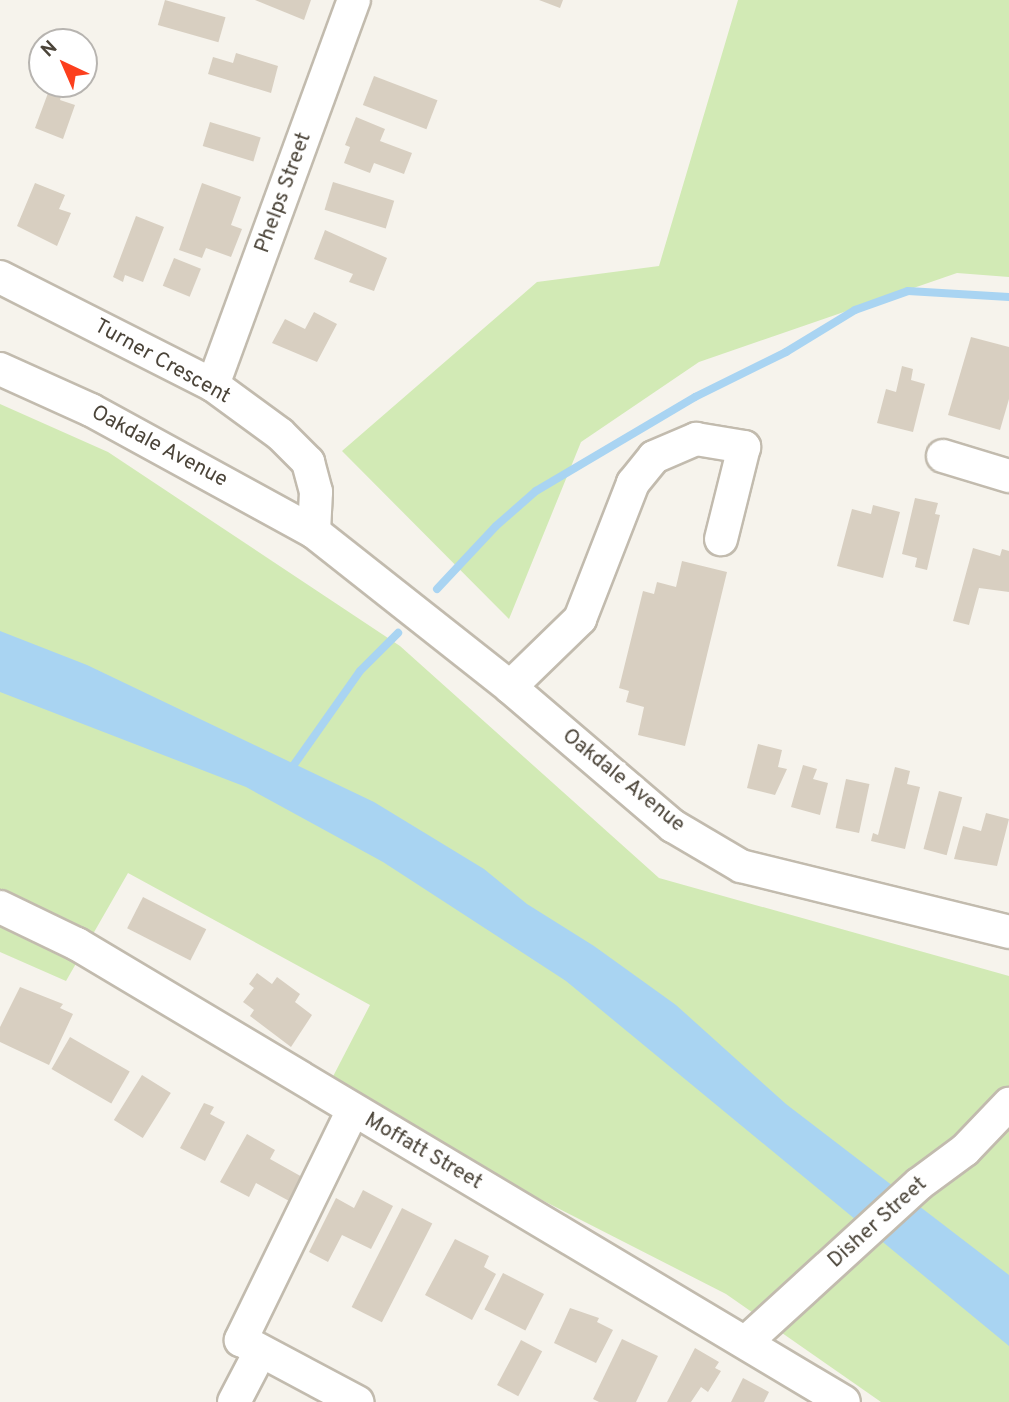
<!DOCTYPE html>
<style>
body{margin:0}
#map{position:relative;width:1009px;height:1402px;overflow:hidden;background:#f6f3ec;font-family:Overpass,sans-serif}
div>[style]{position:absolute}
.green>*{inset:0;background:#d2eab5}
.water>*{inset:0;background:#a9d4f2}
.stream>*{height:8px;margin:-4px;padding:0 4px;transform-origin:4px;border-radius:4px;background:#a9d4f2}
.building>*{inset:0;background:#d8cfc1;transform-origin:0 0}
.roads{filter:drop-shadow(2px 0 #c2bbae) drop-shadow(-2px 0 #c2bbae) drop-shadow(0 2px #c2bbae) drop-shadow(0 -2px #c2bbae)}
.minor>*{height:32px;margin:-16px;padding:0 16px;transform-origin:16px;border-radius:16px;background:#fff}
span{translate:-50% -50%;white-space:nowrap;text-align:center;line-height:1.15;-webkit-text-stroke:7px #fff;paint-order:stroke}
.street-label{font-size:21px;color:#4b4439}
.north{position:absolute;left:28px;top:28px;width:70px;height:70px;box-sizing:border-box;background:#fff;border:2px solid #b7b4b0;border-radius:50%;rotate:316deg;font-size:19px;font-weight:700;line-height:28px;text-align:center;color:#4b4439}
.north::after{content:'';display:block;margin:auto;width:24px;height:32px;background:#fc3f1d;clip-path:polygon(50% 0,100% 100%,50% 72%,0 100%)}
</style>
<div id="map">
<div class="green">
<i style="clip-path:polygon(738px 0,1009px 0,1009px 277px,957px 273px,699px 362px,581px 442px,509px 619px,342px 451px,537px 282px,659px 266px)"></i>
<i style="clip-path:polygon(0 404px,108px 452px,400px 646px,659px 878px,1009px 976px,1009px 1402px,881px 1402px,726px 1294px,326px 1090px,370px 1005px,128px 873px,66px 981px,0 952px)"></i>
</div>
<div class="water">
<i style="clip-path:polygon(0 631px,87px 665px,374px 802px,484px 869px,527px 904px,594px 946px,676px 1005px,786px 1104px,1009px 1275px,1009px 1346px,566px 981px,383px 862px,246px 787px,0 692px)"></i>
</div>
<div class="stream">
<i style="left:437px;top:589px;width:86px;rotate:-46.9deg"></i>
<i style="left:496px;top:526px;width:53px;rotate:-41.2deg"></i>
<i style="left:536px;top:491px;width:185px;rotate:-30.6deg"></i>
<i style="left:695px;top:397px;width:102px;rotate:-26.3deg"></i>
<i style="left:786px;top:352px;width:81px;rotate:-31.3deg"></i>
<i style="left:855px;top:310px;width:56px;rotate:-19.7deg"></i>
<i style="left:908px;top:291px;width:101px;rotate:3.4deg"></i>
<i style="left:293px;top:766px;width:116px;rotate:-54.8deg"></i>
<i style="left:360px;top:671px;width:54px;rotate:-45deg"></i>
</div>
<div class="building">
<i style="left:165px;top:0;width:63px;height:26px;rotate:16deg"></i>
<i style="clip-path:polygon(255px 0,311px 0,304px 20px)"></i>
<i style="clip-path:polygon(539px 0,563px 0,560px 8px)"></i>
<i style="clip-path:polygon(236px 53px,278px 66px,271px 93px,208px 74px,213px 57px,233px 63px)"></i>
<i style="left:374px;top:76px;width:68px;height:31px;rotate:21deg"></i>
<i style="clip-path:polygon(51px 85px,63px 90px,60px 100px,75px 105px,63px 139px,35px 128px)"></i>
<i style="clip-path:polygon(356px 117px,385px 129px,380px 141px,412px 153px,404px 174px,374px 163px,370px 173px,344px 163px,350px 147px,345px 145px)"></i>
<i style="left:210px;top:122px;width:53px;height:25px;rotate:17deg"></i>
<i style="left:333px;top:182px;width:64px;height:29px;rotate:17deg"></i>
<i style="clip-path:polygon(35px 183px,65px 195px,59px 209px,71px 213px,57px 246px,17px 226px)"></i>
<i style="clip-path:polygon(202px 183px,241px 197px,231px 225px,242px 229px,231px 257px,206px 248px,202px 258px,179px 250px)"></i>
<i style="clip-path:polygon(136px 216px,164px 227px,143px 282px,125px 275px,123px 282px,113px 277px)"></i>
<i style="clip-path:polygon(325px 230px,387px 258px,374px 291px,349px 282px,353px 274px,314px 259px)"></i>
<i style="left:174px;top:258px;width:29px;height:30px;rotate:22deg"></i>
<i style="clip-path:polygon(314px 312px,337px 324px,317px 362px,272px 343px,285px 319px,305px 329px)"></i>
<i style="clip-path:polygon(971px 337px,1009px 347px,1009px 399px,1000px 430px,948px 415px)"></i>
<i style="clip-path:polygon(902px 366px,913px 369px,911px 380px,925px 384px,913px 432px,877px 423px,886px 389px,896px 392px)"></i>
<i style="clip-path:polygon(915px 498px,938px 503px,935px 514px,940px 515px,927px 570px,915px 567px,917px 558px,902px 554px)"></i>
<i style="clip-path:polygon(873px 505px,900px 512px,883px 578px,837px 566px,852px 509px,871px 514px)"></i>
<i style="clip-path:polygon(973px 548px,1000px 556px,1002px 549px,1009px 551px,1009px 592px,979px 588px,969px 625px,953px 621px)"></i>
<i style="clip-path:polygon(682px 561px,727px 572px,685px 746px,638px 735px,644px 707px,626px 702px,629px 691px,619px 688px,643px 591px,654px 594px,657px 582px,676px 587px)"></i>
<i style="clip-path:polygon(758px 744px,782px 750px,778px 767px,787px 769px,775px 795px,747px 788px)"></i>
<i style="clip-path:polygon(803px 765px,817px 769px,813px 779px,828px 783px,820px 815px,791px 807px)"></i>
<i style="clip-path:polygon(895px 767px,910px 771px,907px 784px,920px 787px,905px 849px,871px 841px,873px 833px,878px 835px)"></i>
<i style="left:846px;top:779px;width:24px;height:50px;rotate:12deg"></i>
<i style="left:939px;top:791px;width:24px;height:60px;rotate:15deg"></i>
<i style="clip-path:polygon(986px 813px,1009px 819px,997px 866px,954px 859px,963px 826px,981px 831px)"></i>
<i style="left:143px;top:897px;width:71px;height:35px;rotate:27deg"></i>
<i style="clip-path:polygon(257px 973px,272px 984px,277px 977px,300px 994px,295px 1002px,312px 1015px,291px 1047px,250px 1016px,254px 1010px,243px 1002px,254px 988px,249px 984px)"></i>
<i style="clip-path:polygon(20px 987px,63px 1004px,60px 1008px,73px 1014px,49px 1065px,0 1042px,0 1027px)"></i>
<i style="left:70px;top:1037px;width:69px;height:37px;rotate:30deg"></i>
<i style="left:142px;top:1075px;width:34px;height:53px;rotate:32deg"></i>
<i style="clip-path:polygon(204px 1103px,214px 1107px,210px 1114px,225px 1122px,205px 1161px,180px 1148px)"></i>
<i style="clip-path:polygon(247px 1134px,275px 1150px,270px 1159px,304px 1178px,291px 1202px,256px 1183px,249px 1197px,220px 1182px)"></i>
<i style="clip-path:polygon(363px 1190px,393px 1206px,371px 1249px,342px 1235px,328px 1262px,309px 1252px,336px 1198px,354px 1208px)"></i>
<i style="left:402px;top:1208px;width:34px;height:111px;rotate:27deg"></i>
<i style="clip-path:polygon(455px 1239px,489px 1256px,484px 1267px,496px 1274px,472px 1320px,425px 1295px)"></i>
<i style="left:503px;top:1273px;width:46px;height:41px;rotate:27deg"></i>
<i style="clip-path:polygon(570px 1308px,599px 1318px,597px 1322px,613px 1330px,596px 1363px,554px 1343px)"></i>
<i style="clip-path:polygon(622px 1339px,658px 1356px,636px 1402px,599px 1402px,593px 1399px)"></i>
<i style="left:521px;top:1340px;width:24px;height:51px;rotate:28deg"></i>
<i style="clip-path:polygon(695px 1348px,719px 1362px,715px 1368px,721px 1371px,708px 1392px,701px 1387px,691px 1402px,667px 1402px)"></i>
<i style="clip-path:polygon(743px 1378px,769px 1392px,764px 1402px,731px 1402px)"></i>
</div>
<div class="roads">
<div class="minor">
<i style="left:0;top:277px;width:239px;rotate:26.9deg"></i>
<i style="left:213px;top:385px;width:83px;rotate:36.2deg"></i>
<i style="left:280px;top:434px;width:40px;rotate:45deg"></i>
<i style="left:308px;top:462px;width:31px;rotate:75deg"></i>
<i style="left:316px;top:492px;width:40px;rotate:92.9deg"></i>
<i style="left:0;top:369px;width:100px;rotate:24.3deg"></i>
<i style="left:91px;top:410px;width:254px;rotate:28.7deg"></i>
<i style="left:314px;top:532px;width:250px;rotate:38.3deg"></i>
<i style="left:510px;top:687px;width:214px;rotate:40.5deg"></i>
<i style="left:673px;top:826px;width:79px;rotate:30.5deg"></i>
<i style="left:741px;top:866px;width:276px;rotate:13.8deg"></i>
<i style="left:213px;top:385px;width:410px;rotate:-69.9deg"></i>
<i style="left:943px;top:456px;width:69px;rotate:16.9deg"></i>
<i style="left:510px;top:687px;width:98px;rotate:-44.2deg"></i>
<i style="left:580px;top:619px;width:146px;rotate:-68.7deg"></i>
<i style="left:633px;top:483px;width:33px;rotate:-51deg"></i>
<i style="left:654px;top:457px;width:46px;rotate:-23.2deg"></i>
<i style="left:696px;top:439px;width:49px;rotate:9.5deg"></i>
<i style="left:744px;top:447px;width:95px;rotate:104deg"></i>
<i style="left:0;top:907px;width:85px;rotate:25.7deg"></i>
<i style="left:77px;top:944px;width:893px;rotate:30.84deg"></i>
<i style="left:352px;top:1112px;width:254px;rotate:116deg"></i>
<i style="left:241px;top:1340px;width:132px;rotate:28.1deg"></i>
<i style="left:747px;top:1341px;width:233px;rotate:-42.4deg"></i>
<i style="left:919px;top:1184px;width:57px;rotate:-36.5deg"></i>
<i style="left:965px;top:1150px;width:64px;rotate:-46.3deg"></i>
<i style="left:234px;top:1402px;width:56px;rotate:-62.5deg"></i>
</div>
</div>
<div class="street-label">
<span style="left:284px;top:193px;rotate:-70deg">Phelps Street</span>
<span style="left:162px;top:362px;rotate:29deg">Turner Crescent</span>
<span style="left:159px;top:447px;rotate:28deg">Oakdale Avenue</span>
<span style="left:623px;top:781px;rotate:39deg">Oakdale Avenue</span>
<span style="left:423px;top:1152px;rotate:30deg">Moffatt Street</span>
<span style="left:878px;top:1223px;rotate:-42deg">Disher Street</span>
</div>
<div class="north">N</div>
</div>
